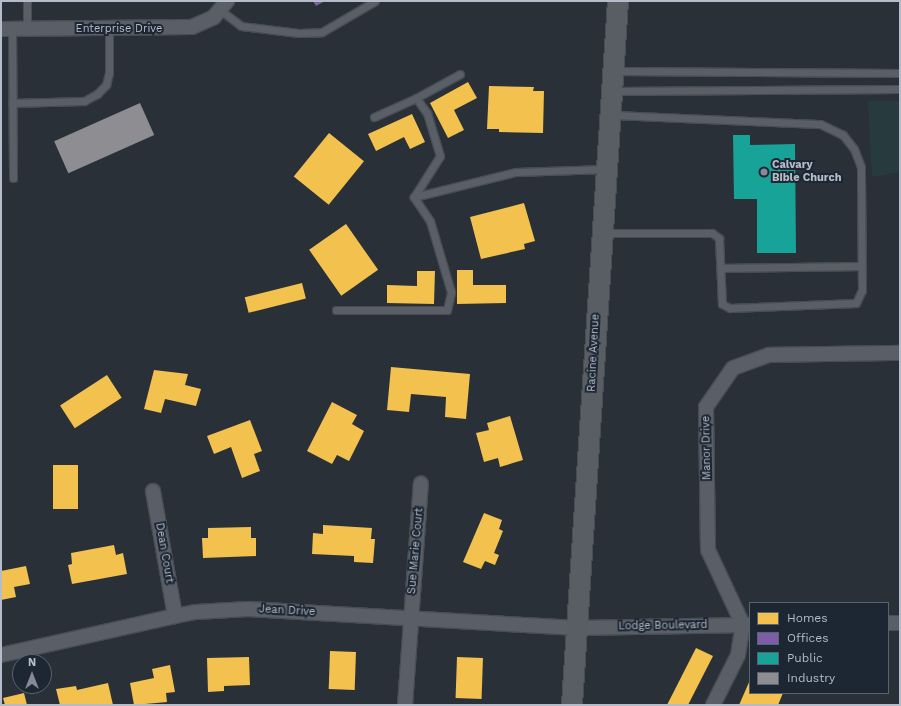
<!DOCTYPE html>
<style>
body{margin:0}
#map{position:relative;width:901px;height:706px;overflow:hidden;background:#2a3038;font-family:"Work Sans",sans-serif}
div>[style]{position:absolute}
.green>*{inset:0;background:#273a3e}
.homes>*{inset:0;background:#f2c14e;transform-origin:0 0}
.offices>*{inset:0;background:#7b5ea7}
.public>*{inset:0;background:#17a398}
.industry>*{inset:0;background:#8d8d92;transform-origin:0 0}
.roads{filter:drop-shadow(1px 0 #484c53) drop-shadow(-1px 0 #484c53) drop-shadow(0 1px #484c53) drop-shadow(0 -1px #484c53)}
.lane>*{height:7px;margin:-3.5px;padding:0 3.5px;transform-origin:3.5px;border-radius:3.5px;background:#5a5e66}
.street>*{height:14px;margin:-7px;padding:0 7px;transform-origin:7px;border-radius:7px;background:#5a5e66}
.secondary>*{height:20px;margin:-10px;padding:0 10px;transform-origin:10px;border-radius:10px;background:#595d64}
.dots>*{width:11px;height:11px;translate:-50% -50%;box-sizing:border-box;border:2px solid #1d2633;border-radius:50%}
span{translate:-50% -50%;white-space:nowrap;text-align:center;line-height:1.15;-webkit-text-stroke:4px #1d2633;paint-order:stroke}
.street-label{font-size:11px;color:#b4bcc9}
.poi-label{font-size:11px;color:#b4bcc9;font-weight:700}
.left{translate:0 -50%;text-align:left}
.frame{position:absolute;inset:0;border:2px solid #b4bcc9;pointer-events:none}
.legend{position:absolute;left:749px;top:602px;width:140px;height:92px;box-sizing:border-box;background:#1d2633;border:1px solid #59626f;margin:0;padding:5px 7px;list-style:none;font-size:12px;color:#b4bcc9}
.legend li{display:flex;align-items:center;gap:8px;height:20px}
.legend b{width:20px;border:1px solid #59626f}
.north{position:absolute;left:12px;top:654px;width:40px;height:40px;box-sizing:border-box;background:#1d2633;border:1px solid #59626f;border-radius:50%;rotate:0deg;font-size:11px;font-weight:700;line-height:16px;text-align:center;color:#b4bcc9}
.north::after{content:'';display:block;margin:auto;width:14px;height:18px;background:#848b96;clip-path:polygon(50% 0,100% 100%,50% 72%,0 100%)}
</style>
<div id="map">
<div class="green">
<i style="clip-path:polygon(868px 101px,900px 101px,900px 172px,872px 177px)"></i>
</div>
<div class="homes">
<i style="clip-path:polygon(468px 82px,477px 98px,454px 110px,464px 130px,448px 138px,430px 103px)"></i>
<i style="clip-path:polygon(489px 86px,534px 87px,533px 91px,544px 91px,543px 133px,499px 132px,499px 129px,487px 129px)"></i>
<i style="clip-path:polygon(412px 114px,425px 142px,410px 149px,404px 137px,376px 151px,368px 134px)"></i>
<i style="left:329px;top:133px;width:45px;height:56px;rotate:39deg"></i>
<i style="clip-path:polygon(524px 203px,535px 241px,524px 244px,525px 249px,481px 259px,470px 217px)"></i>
<i style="left:346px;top:224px;width:56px;height:45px;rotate:55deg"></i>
<i style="clip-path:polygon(457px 270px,473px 270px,473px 285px,506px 285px,506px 303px,457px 304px)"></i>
<i style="clip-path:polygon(417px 271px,435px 271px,434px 304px,387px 303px,387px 285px,417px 286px)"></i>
<i style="left:302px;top:283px;width:16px;height:59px;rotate:76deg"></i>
<i style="clip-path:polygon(391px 367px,470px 374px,466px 419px,445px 417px,446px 397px,411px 394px,409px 412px,387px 410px)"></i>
<i style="clip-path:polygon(154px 370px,188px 374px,185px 385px,201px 389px,196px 406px,165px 399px,161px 413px,144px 409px)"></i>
<i style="left:107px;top:375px;width:27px;height:56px;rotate:57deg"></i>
<i style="clip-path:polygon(332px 402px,357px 415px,352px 424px,364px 431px,349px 461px,337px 455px,332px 464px,307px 451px)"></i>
<i style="clip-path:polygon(510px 416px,523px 460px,500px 467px,498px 458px,484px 462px,476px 433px,489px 430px,487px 423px)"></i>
<i style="clip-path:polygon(250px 420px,262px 451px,254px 454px,260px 471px,242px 478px,231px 447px,214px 454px,207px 436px)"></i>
<i style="left:53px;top:465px;width:25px;height:44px"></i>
<i style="clip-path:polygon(484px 513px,502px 520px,499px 529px,503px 531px,494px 553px,499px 555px,495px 565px,485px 561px,481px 569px,463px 562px)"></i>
<i style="clip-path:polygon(323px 525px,372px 528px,371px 539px,375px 539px,373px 563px,354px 562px,354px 556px,312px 554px,313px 533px,323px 534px)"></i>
<i style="clip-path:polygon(251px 527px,251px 538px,256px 538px,256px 556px,203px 558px,202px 538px,208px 538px,208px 528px)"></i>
<i style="clip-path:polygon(114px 545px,116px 555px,123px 553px,127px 574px,72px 584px,68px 565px,72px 564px,71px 553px)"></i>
<i style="clip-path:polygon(26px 566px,30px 584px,14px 587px,16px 597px,1px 600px,1px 571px)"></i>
<i style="clip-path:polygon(696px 648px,713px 656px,688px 705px,667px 705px)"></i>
<i style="left:330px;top:651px;width:26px;height:38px;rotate:2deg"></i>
<i style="clip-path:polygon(249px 657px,250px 685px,224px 686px,224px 691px,208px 692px,207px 658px)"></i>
<i style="left:457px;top:657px;width:26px;height:41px;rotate:2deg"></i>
<i style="clip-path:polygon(170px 665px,175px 692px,166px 693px,167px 702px,134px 705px,130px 683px,154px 678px,152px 669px)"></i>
<i style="clip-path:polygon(750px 680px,750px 693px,783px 693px,778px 705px,739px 705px)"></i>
<i style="clip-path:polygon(108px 683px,113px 705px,60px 705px,56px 689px,76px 686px,77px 690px)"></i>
<i style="clip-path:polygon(24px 693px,27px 705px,5px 705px,3px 698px)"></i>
</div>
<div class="offices">
<i style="clip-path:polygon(313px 1px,325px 1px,316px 6px)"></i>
</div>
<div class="public">
<i style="clip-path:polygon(733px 135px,750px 135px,750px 145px,795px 144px,796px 253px,757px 253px,757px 199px,734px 199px)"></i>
</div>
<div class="industry">
<i style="left:140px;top:103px;width:35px;height:94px;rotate:66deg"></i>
</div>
<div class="roads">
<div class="lane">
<i style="left:220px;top:10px;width:26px;rotate:37deg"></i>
<i style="left:241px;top:26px;width:58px;rotate:6.9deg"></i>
<i style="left:299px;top:33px;width:23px;rotate:-2deg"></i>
<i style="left:322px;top:32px;width:61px;rotate:-30.3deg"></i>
<i style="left:12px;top:30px;width:148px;rotate:89.6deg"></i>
<i style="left:27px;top:30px;width:29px;rotate:-90deg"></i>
<i style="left:614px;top:71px;width:286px;rotate:0.4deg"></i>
<i style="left:614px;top:91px;width:286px;rotate:-0.4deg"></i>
<i style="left:416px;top:98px;width:50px;rotate:-28.6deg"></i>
<i style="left:12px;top:103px;width:72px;rotate:-1.6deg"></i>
<i style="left:84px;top:101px;width:15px;rotate:-28deg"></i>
<i style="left:97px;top:94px;width:13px;rotate:-45deg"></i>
<i style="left:106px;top:85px;width:12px;rotate:-76deg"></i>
<i style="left:109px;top:73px;width:44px;rotate:-90deg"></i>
<i style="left:374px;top:117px;width:46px;rotate:-24.3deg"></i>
<i style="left:416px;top:98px;width:19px;rotate:54deg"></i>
<i style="left:427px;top:113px;width:45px;rotate:73.2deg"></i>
<i style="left:440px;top:156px;width:49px;rotate:122.4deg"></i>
<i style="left:414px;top:197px;width:105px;rotate:-13.8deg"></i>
<i style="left:516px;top:172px;width:90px;rotate:-1.9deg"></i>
<i style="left:604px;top:233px;width:108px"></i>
<i style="left:712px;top:233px;width:9px;rotate:36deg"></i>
<i style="left:719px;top:238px;width:66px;rotate:87.4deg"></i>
<i style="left:722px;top:304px;width:9px;rotate:27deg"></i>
<i style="left:730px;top:308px;width:126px;rotate:-2.3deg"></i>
<i style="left:856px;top:303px;width:14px;rotate:-65deg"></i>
<i style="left:862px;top:290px;width:123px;rotate:-90.5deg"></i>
<i style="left:861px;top:167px;width:19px;rotate:-111deg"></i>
<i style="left:854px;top:149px;width:18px;rotate:-128deg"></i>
<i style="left:843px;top:135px;width:25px;rotate:-154deg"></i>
<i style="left:820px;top:124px;width:208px;rotate:-177.5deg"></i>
<i style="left:721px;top:268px;width:140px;rotate:-0.8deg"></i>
<i style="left:336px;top:310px;width:111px"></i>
<i style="left:447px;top:310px;width:18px;rotate:-77deg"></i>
<i style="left:451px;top:292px;width:74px;rotate:-106.5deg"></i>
<i style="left:430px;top:221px;width:29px;rotate:-124deg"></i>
</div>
<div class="street">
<i style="left:1px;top:29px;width:191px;rotate:-0.6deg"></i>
<i style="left:192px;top:27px;width:24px;rotate:-24deg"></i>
<i style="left:214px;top:17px;width:21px;rotate:-51deg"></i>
<i style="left:153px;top:491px;width:127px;rotate:80deg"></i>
<i style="left:888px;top:623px;width:12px"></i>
<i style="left:1px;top:655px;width:178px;rotate:-12.6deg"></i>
<i style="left:175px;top:616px;width:21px;rotate:-11deg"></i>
<i style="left:196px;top:612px;width:52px;rotate:-3.3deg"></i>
<i style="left:248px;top:609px;width:330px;rotate:3.3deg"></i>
<i style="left:577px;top:628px;width:173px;rotate:-1deg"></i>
<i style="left:405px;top:705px;width:222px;rotate:-85.9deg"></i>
<i style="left:713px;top:705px;width:56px;rotate:-63.4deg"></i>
<i style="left:738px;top:655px;width:30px;rotate:-81deg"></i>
<i style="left:743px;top:625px;width:83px;rotate:-115deg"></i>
<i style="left:708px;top:550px;width:143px;rotate:-90.8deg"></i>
<i style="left:706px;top:407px;width:47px;rotate:-55.3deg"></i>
<i style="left:733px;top:368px;width:38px;rotate:-20deg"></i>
<i style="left:769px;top:355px;width:131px;rotate:-0.9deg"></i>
</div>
<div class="secondary">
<i style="left:572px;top:705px;width:706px;rotate:-86.26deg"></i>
</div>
</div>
<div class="dots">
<i style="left:764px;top:172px;background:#848b96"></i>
</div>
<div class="street-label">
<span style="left:119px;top:29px">Enterprise Drive</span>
<span style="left:594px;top:353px;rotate:-87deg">Racine Avenue</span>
<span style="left:707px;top:448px;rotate:-91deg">Manor Drive</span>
<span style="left:416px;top:551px;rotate:-85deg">Sue Marie Court</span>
<span style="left:164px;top:553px;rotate:80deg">Dean Court</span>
<span style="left:287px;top:611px;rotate:3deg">Jean Drive</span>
<span style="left:663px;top:626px;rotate:-1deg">Lodge Boulevard</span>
</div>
<div class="poi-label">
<span class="left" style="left:772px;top:172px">Calvary<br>Bible Church</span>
</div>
<div class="frame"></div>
<ul class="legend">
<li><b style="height:11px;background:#f2c14e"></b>Homes</li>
<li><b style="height:11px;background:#7b5ea7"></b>Offices</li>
<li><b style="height:11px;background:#17a398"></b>Public</li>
<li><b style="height:11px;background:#8d8d92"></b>Industry</li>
</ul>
<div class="north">N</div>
</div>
